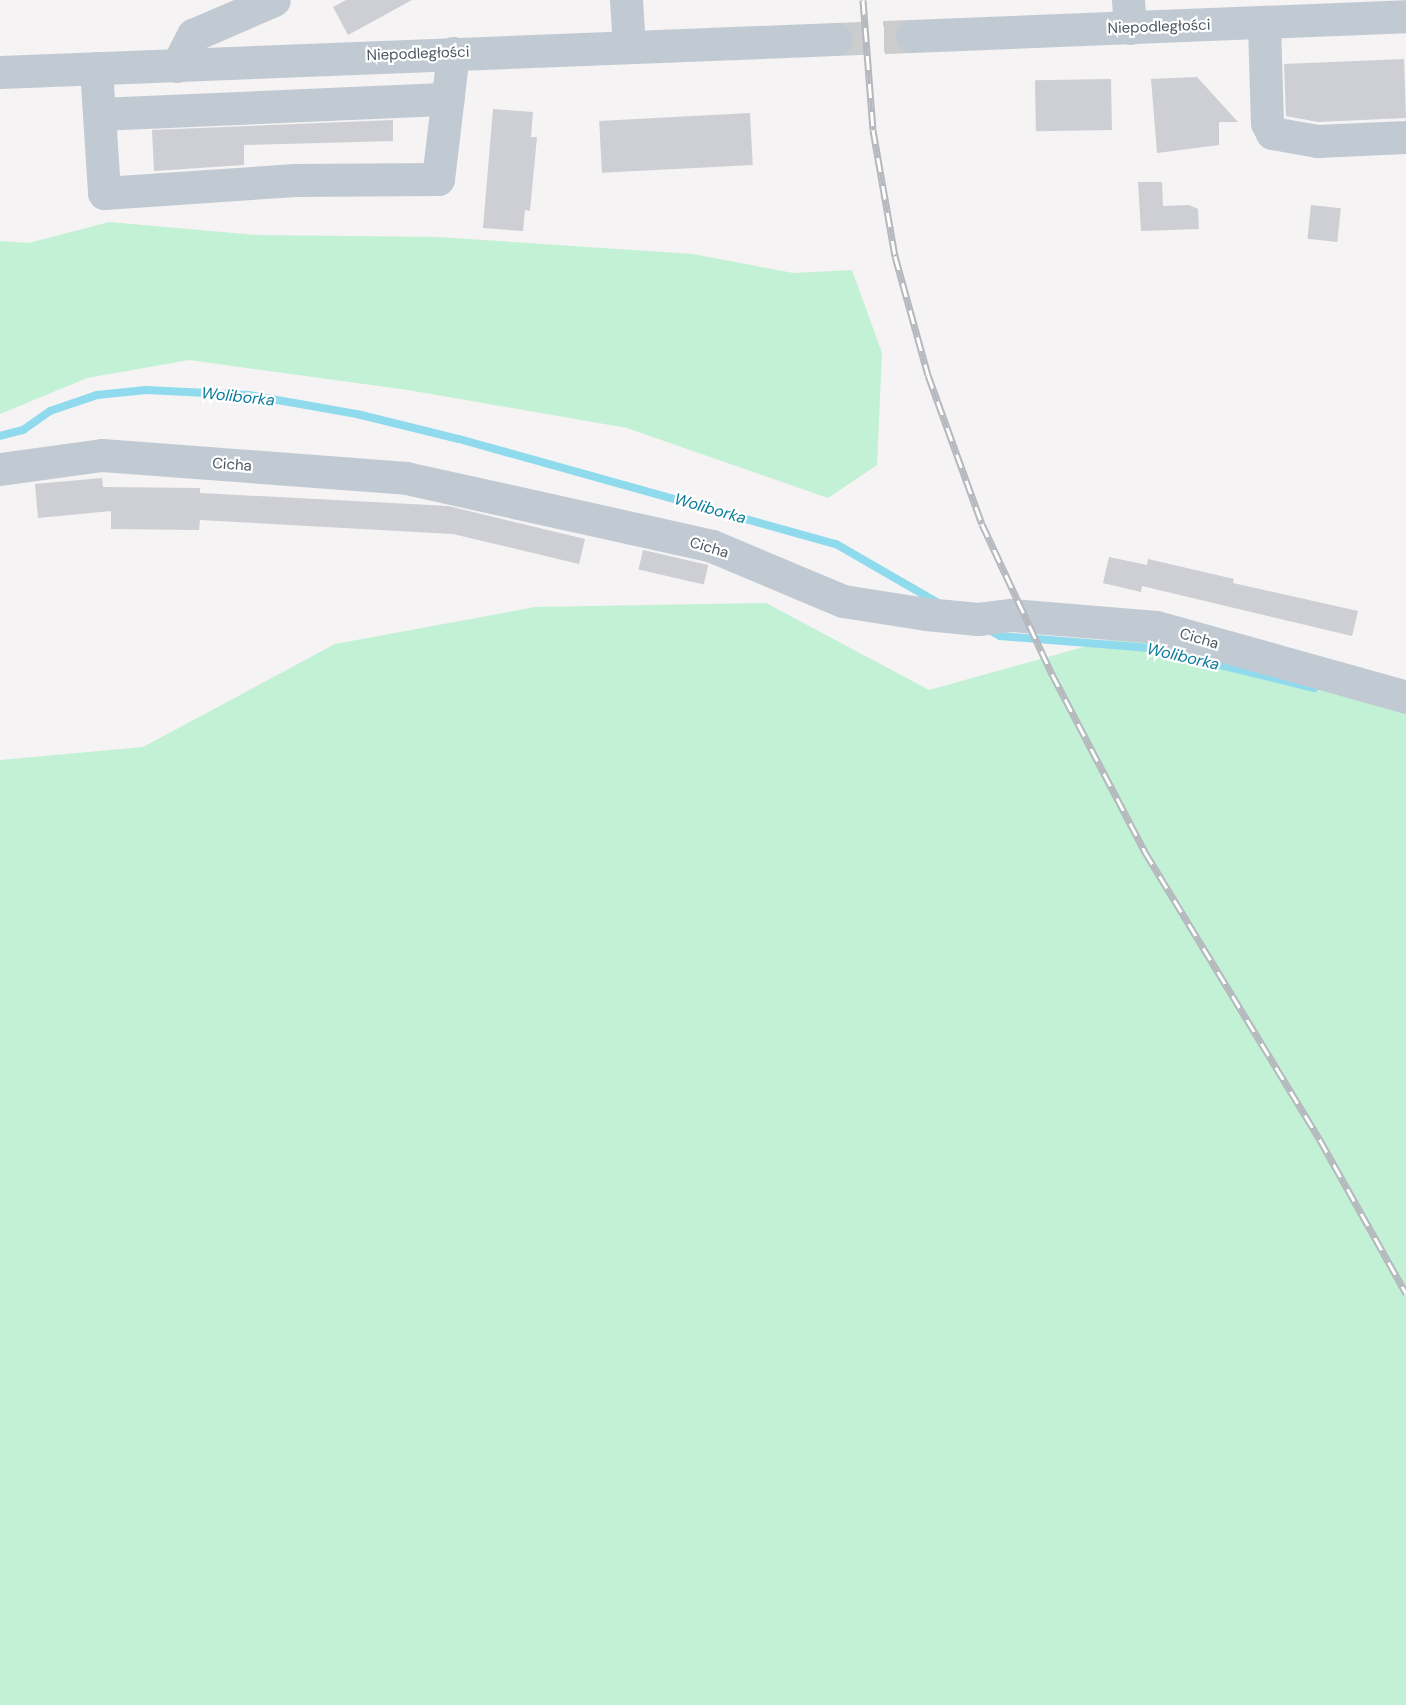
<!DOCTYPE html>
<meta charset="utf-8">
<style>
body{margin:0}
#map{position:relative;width:1406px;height:1705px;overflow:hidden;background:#f5f3f3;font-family:"DM Sans",sans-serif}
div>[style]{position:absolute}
.green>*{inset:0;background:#c3f1d5}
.stream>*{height:8px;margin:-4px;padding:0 4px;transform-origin:4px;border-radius:4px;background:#90daee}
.building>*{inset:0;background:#cdcfd5;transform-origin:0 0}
.minor-tunnel>*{height:33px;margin-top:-16.5px;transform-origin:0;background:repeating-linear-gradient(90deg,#caccce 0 33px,transparent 0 49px)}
.minor>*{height:33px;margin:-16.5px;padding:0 16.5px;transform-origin:16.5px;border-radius:16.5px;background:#c1cad2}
.rail>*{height:7px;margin-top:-3.5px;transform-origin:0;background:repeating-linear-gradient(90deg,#fff 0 14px,#b5b8bd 0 28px);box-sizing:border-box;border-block:2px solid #b5b8bd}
span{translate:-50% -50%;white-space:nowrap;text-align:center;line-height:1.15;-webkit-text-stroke:4.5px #fff;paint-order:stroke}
.street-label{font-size:15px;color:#4a5661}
.water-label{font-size:16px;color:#0c7c9b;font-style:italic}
</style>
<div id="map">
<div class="green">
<i style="clip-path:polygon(109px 222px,257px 235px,438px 237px,693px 254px,793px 273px,852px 270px,882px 353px,877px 465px,828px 498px,627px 428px,408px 390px,189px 360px,87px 378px,0 414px,0 241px,29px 243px)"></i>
<i style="clip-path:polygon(766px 603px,929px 690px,1156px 627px,1406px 697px,1406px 1705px,0 1705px,0 760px,143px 747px,335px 644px,535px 607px)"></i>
</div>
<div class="stream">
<i style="left:0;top:436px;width:24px;rotate:-15deg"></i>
<i style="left:23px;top:430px;width:33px;rotate:-35deg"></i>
<i style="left:50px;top:411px;width:50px;rotate:-18.8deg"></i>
<i style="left:97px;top:395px;width:49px;rotate:-5.8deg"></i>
<i style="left:146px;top:390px;width:103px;rotate:2.8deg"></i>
<i style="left:249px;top:395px;width:110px;rotate:10deg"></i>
<i style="left:357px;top:414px;width:105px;rotate:13.8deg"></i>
<i style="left:459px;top:439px;width:391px;rotate:15.6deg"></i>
<i style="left:836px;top:544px;width:118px;rotate:30deg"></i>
<i style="left:987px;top:629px;width:15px;rotate:28deg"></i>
<i style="left:1000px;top:636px;width:150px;rotate:4.6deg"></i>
<i style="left:1150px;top:648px;width:169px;rotate:13.7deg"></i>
</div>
<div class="building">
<i style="clip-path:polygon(346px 0,412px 0,348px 35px,333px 7px)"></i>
<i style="clip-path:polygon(1404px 59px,1406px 118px,1318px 122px,1286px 116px,1284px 64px)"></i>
<i style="clip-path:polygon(1197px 77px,1238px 122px,1219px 122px,1219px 145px,1157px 153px,1151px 79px)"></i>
<i style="left:1111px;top:79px;width:51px;height:76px;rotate:89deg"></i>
<i style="clip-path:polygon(493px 109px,533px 112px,531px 137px,537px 137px,530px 211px,525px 210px,523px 231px,483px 228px)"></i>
<i style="left:750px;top:113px;width:52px;height:151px;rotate:87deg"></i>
<i style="clip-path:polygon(393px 120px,393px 141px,244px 145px,244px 165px,154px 171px,152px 130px)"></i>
<i style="clip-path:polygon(1138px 182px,1162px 182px,1163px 206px,1189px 205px,1198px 209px,1199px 229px,1141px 231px)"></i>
<i style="left:1311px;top:205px;width:30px;height:34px;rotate:6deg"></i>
<i style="clip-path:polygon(102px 478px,103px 487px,200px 488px,200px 493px,448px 506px,585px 539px,579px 564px,453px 534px,200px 520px,199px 530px,111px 529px,111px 511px,38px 518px,35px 484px)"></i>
<i style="left:643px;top:550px;width:67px;height:20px;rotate:13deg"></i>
<i style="clip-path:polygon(1109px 557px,1147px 565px,1148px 559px,1234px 579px,1233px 583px,1358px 611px,1352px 636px,1142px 586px,1141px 592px,1103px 583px)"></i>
</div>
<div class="minor-tunnel">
<i style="left:835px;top:39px;width:77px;rotate:-2.2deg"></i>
</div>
<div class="minor">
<i style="left:626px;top:0;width:46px;rotate:86.3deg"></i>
<i style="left:1128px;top:0;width:28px;rotate:86deg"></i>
<i style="left:1264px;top:24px;width:99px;rotate:88.3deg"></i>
<i style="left:1267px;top:123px;width:11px;rotate:63deg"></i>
<i style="left:1272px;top:133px;width:46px;rotate:10.1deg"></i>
<i style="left:1317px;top:141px;width:89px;rotate:-2.6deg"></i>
<i style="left:912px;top:36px;width:494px;rotate:-2.3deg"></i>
<i style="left:177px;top:66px;width:35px;rotate:-63deg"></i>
<i style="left:193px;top:35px;width:88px;rotate:-23.4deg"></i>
<i style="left:96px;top:68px;width:125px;rotate:86.3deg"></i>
<i style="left:104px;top:193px;width:191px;rotate:-3.9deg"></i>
<i style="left:295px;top:180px;width:143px;rotate:-0.4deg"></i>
<i style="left:438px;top:179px;width:127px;rotate:-83.2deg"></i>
<i style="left:0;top:72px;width:836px;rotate:-2.26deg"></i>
<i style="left:99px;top:114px;width:349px;rotate:-2.5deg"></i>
<i style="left:0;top:469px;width:103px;rotate:-7.8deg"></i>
<i style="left:102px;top:455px;width:305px;rotate:4.3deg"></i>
<i style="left:406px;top:478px;width:313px;rotate:12.5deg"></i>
<i style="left:712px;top:546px;width:142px;rotate:22.8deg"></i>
<i style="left:843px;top:601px;width:84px;rotate:8.9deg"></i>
<i style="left:926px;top:614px;width:52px;rotate:5.5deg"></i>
<i style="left:978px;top:619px;width:33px;rotate:-7deg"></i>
<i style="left:1011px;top:615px;width:145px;rotate:4.7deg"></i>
<i style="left:1156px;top:627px;width:260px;rotate:15.6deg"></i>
</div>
<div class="rail">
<i style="left:863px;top:0;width:130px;rotate:85.6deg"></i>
<i style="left:873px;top:130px;width:128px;rotate:80.1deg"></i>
<i style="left:895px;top:256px;width:123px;rotate:74.5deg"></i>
<i style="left:928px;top:375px;width:158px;rotate:70.1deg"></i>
<i style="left:982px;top:524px;width:166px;rotate:65deg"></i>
<i style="left:1052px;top:674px;width:201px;rotate:62.4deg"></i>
<i style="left:1145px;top:852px;width:337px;rotate:58.7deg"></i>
<i style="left:1320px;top:1140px;width:176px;rotate:60.7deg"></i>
</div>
<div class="street-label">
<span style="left:1159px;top:27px;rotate:-2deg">Niepodległości</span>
<span style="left:418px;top:54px;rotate:-2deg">Niepodległości</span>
<span style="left:232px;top:465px;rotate:4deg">Cicha</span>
<span style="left:709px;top:548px;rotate:17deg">Cicha</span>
<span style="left:1199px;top:639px;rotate:16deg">Cicha</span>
</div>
<div class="water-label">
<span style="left:238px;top:397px;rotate:6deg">Woliborka</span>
<span style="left:710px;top:509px;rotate:16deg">Woliborka</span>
<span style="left:1183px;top:657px;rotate:13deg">Woliborka</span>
</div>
</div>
